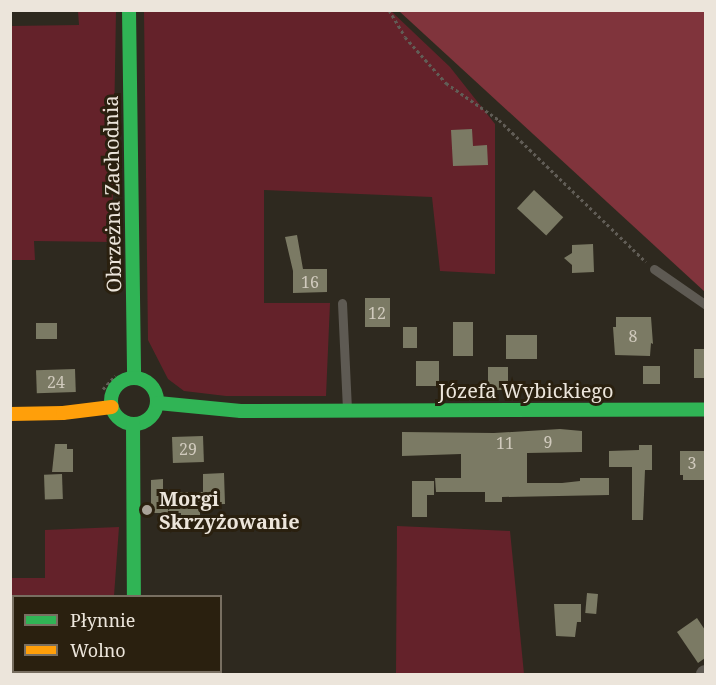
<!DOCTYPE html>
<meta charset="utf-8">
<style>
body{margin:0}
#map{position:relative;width:716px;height:685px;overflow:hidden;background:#2e291f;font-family:"Noto Serif",serif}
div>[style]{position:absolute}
.green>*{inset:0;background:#64222a}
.forest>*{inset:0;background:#80343c}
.building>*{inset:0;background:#7b7a64;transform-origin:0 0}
.path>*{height:3px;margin-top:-1.5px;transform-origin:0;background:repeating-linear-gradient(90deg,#615d56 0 3px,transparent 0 6px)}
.lane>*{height:9px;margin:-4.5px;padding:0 4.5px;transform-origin:4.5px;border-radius:4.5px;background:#5e5a53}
.street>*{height:18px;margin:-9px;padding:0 9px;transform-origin:9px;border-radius:9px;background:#5e5a53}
.fast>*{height:14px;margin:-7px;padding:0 7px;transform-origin:7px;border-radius:7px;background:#30b455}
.fast>.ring{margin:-7px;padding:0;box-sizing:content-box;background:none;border:14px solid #30b455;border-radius:50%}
.slow>*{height:14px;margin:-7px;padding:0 7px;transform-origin:7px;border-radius:7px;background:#ff9f0a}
.dots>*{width:16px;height:16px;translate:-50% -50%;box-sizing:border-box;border:3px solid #2a200f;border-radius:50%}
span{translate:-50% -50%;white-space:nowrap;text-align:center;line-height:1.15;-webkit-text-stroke:6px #2a200f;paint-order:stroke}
.number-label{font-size:16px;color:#d0cabd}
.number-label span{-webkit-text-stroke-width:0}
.street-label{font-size:20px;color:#ece5db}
.poi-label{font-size:20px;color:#ece5db;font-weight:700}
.left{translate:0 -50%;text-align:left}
.frame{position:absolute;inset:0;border:12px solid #ece5db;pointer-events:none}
.legend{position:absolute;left:12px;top:595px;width:210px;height:78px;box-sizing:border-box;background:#2a200f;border:2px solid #786f61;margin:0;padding:8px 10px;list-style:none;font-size:18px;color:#ece5db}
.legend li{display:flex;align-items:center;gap:12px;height:30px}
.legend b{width:30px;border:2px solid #786f61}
</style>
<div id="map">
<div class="green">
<i style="clip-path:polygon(78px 11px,116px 11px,112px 242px,34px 241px,35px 260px,11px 260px,11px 26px,79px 25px)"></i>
<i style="clip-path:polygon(144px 11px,391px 11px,450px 67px,495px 124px,495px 274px,440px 271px,432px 197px,264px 190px,264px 303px,330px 303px,326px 396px,226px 396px,184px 391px,168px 379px,148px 340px)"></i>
<i style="clip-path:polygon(397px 526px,510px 531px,524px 674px,396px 674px)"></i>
<i style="clip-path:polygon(119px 527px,114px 596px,14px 596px,13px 610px,11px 610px,11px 578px,45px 578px,45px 530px)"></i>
</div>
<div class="forest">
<i style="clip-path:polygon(399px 11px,705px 11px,705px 292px)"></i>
</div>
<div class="building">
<i style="clip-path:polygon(472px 129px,473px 146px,487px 145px,488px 165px,453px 166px,451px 130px)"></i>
<i style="left:534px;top:190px;width:40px;height:25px;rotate:43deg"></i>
<i style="clip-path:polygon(297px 235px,303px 269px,327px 269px,327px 292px,293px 293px,293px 271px,285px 237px)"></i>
<i style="clip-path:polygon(593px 244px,594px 272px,572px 273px,572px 265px,564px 258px,572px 253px,572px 245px)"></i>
<i style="left:365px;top:298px;width:25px;height:29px"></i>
<i style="clip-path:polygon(616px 317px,651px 317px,653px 344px,651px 343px,650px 356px,615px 355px,613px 327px,616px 327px)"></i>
<i style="left:453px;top:322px;width:20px;height:34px"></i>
<i style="left:36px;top:323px;width:21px;height:16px"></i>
<i style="left:403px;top:327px;width:14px;height:21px"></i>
<i style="left:506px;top:335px;width:31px;height:24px"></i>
<i style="left:694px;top:349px;width:11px;height:29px"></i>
<i style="left:416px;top:361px;width:23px;height:25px"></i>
<i style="left:643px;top:366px;width:17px;height:18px"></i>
<i style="left:488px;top:367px;width:20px;height:23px"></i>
<i style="left:75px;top:369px;width:23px;height:39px;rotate:88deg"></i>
<i style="clip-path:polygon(560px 429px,582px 431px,582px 452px,527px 453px,527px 483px,562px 483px,580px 481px,580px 478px,609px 478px,609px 495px,502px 497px,502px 502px,485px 502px,485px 492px,436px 492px,435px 478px,461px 478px,461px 454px,402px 456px,402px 432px,494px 433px)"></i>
<i style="left:203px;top:436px;width:26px;height:31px;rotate:88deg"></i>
<i style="clip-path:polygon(55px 444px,67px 444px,67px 449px,73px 449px,73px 472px,52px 472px)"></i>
<i style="clip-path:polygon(639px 445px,652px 445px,652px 470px,645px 470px,643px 520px,632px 520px,632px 467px,609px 467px,609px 451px,639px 450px)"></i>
<i style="clip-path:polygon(680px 451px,705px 451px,705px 480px,683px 480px,683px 475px,680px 475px)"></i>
<i style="clip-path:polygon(224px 473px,225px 504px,200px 505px,200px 519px,181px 519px,181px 513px,151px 513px,151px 480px,163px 479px,163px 492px,203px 492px,203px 474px)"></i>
<i style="left:62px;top:474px;width:25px;height:18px;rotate:88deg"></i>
<i style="clip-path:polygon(412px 481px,434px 481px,434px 495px,427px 495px,427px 517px,412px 517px)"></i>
<i style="left:587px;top:593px;width:11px;height:20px;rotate:5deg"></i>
<i style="clip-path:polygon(554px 604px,581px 604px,581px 622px,577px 622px,575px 637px,556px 636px)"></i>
<i style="clip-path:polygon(697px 618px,705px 630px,705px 658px,698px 663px,677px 632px)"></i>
</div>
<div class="path">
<i style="left:389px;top:10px;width:31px;rotate:59deg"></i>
<i style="left:405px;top:37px;width:62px;rotate:48.3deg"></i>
<i style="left:446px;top:83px;width:65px;rotate:34.9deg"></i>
<i style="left:499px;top:120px;width:204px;rotate:44deg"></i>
<i style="left:103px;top:389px;width:18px;rotate:-47deg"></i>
</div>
<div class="lane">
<i style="left:654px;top:269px;width:63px;rotate:34.7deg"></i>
<i style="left:342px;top:303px;width:105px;rotate:87.3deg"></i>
</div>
<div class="street">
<i style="left:705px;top:674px;width:1px"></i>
</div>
<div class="fast">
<i style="left:129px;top:10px;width:367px;rotate:89.2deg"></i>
<i class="ring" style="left:111px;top:378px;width:32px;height:32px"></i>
<i style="left:158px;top:403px;width:83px;rotate:5.5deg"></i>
<i style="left:241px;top:411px;width:465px;rotate:-0.2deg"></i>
<i style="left:133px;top:424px;width:172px;rotate:89.7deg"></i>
<i style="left:134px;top:672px;width:2px;rotate:63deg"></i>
</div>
<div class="slow">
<i style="left:10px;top:414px;width:53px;rotate:-1.1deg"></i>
<i style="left:63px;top:413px;width:49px;rotate:-7deg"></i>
</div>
<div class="dots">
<i style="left:147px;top:510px;background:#aaa399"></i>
</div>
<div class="number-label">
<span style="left:310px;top:282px">16</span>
<span style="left:377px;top:313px">12</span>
<span style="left:633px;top:336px">8</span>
<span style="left:56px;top:382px">24</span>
<span style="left:548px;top:442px">9</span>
<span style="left:505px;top:443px">11</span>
<span style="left:188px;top:449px">29</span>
<span style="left:692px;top:463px">3</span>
</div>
<div class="street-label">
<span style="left:112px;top:194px;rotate:-91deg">Obrzeżna Zachodnia</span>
<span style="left:526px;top:390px">Józefa Wybickiego</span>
</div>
<div class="poi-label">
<span class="left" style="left:159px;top:510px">Morgi<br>Skrzyżowanie</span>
</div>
<div class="frame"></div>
<ul class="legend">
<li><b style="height:8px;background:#30b455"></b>Płynnie</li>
<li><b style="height:8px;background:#ff9f0a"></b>Wolno</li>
</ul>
</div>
